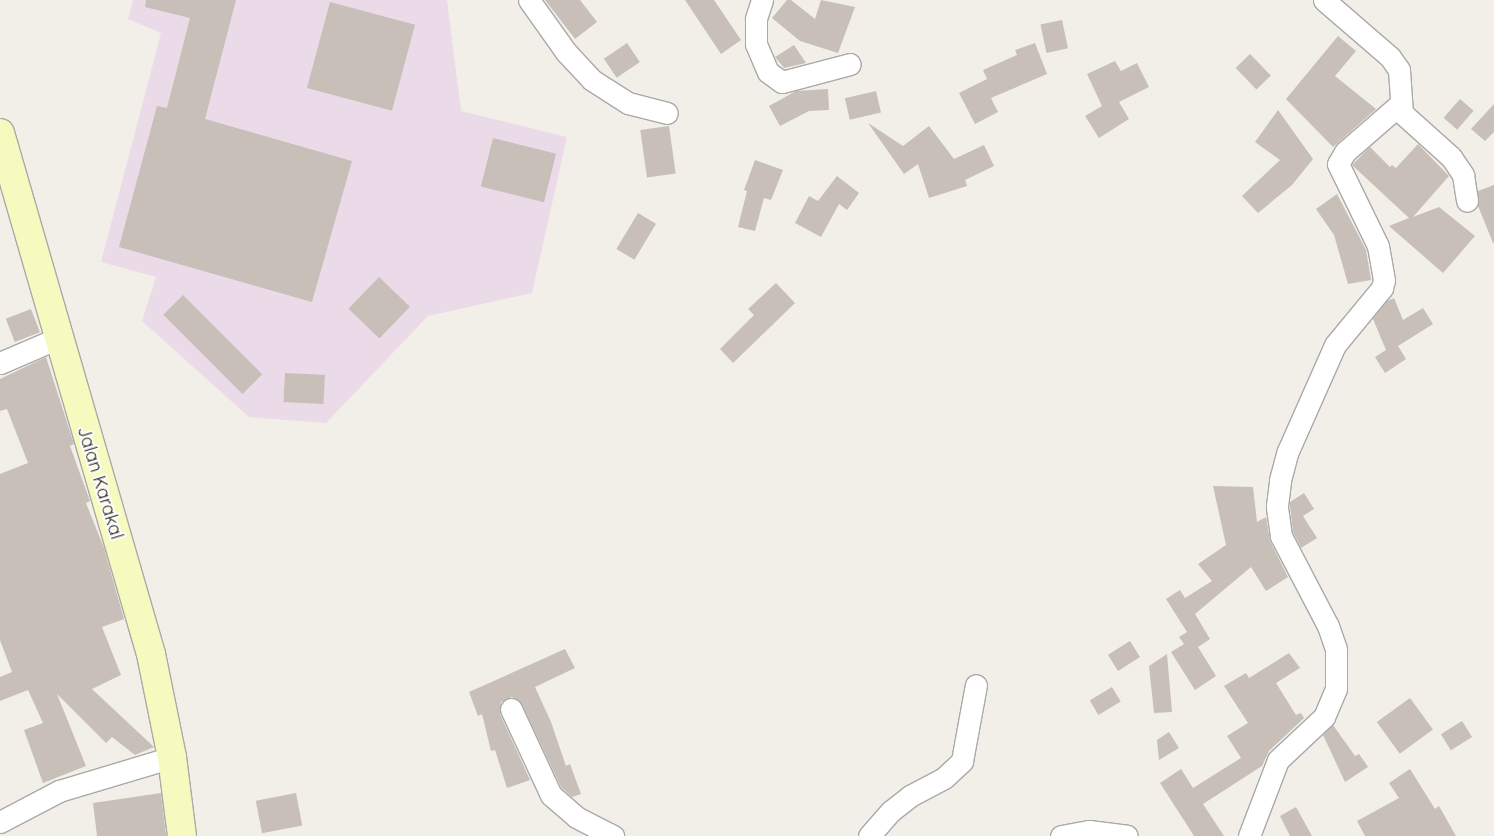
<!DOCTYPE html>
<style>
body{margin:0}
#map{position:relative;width:1494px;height:836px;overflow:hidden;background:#f2efe9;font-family:Quicksand,sans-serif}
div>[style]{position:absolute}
.industrial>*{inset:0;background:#ebdbe8}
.building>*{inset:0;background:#c7bfb8;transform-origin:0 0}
.roads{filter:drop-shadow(1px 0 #a9a9a9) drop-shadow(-1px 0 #a9a9a9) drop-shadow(0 1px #a9a9a9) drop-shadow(0 -1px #a9a9a9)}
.minor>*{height:21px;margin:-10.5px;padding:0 10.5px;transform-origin:10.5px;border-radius:10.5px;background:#fff}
.secondary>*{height:28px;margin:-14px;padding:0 14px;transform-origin:14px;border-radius:14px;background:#f7fabf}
span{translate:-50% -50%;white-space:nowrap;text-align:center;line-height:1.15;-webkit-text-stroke:4px #fff;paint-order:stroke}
.street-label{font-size:18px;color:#222}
</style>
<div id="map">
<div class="industrial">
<i style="clip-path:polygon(133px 0,447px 0,461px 111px,567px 137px,532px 293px,428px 316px,326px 423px,249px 417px,142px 321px,156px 277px,101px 262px,161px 33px,128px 19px)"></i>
</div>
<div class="building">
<i style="clip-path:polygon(146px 0,236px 0,205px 119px,352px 161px,312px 302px,119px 247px,157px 106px,167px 108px,190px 18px,145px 7px)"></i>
<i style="clip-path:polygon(545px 0,580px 0,597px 22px,575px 39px)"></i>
<i style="clip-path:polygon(685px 0,714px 0,741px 40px,721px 54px)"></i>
<i style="clip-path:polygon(787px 0,791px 0,815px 19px,821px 0,855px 7px,838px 53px,800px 41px,772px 18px)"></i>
<i style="left:330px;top:2px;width:88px;height:89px;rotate:15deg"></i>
<i style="left:1062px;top:20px;width:29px;height:22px;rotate:78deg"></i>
<i style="clip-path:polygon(1338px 36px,1356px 51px,1335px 76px,1376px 109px,1333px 147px,1286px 99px)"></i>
<i style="left:627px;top:43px;width:23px;height:28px;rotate:56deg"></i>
<i style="clip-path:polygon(1035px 43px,1047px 74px,991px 98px,998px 112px,975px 124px,959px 93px,987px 79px,983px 70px,1017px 55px,1015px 50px)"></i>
<i style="clip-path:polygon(794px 45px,806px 63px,784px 68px,775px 57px)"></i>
<i style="left:1250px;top:54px;width:30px;height:20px;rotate:46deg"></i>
<i style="clip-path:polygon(1115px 61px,1121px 71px,1137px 63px,1149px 87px,1119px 102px,1129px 119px,1099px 138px,1085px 116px,1102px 106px,1087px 74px)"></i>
<i style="clip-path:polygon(828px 89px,829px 110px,809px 111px,780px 126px,769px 106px,796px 91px)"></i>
<i style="left:876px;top:91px;width:22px;height:32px;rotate:77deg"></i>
<i style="left:1460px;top:99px;width:18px;height:25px;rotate:41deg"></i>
<i style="clip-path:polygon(1494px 104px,1494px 132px,1485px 141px,1471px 129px)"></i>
<i style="clip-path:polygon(1278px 110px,1313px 159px,1292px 185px,1258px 213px,1242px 196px,1280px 160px,1255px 142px)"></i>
<i style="clip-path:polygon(868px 123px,903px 146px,929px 126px,954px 159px,984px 145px,994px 166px,965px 180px,967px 186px,929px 198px,918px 164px,904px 174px)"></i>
<i style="left:669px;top:126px;width:48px;height:29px;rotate:82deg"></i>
<i style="left:493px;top:138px;width:65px;height:50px;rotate:14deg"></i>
<i style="clip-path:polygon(1418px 144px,1449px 176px,1413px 217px,1439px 207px,1475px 236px,1443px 273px,1389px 226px,1409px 218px,1352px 165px,1370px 147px,1390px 167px,1392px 165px,1396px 168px)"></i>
<i style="clip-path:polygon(755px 160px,783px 170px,771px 200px,764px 198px,755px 231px,738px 227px,747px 191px,744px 190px)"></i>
<i style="clip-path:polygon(837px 176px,859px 193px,847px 210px,839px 204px,821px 237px,795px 223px,809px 196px,818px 201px)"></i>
<i style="clip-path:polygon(1494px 185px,1494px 243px,1493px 243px,1478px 206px,1478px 191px)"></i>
<i style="clip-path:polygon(1337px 194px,1366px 250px,1371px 280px,1348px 284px,1334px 235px,1316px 209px)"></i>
<i style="left:638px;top:213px;width:21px;height:42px;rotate:31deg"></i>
<i style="left:379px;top:277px;width:43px;height:44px;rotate:44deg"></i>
<i style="clip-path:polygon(776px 283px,795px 303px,733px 363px,720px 349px,754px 315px,748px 309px)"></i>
<i style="left:183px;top:295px;width:112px;height:28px;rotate:45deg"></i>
<i style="clip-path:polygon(1394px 298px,1403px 320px,1423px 308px,1433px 324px,1398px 346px,1406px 359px,1385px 373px,1375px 357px,1386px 350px,1373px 319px,1387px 301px)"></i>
<i style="left:31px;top:309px;width:25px;height:27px;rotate:69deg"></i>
<i style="clip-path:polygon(46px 357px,74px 444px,70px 446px,90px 501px,86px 503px,104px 548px,124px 619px,102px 627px,121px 675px,92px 689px,154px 747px,135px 755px,112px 737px,106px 743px,57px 694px,86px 766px,43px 783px,24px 730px,43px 723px,28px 690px,0 701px,0 677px,12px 672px,0 640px,0 474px,28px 463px,7px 409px,0 411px,0 379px)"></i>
<i style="left:285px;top:373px;width:40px;height:29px;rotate:3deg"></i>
<i style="clip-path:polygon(1213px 486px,1253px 487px,1257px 522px,1266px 517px,1270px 541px,1288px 577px,1266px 591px,1251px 567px,1195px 614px,1210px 639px,1198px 647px,1216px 676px,1195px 690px,1171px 652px,1184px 644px,1179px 637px,1187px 632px,1166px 599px,1180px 590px,1185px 598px,1212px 581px,1198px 564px,1226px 545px)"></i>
<i style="clip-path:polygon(1304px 493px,1314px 509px,1303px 516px,1317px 538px,1301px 548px,1293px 532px,1290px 506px,1290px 502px)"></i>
<i style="left:1130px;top:641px;width:19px;height:26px;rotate:58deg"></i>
<i style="clip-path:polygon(565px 649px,575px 668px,535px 687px,551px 722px,566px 766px,570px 764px,581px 794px,572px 797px,561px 787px,522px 704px,512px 697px,501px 702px,500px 714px,530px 780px,507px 788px,495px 750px,491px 751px,482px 714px,478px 716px,469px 692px)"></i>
<i style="clip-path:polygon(1289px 653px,1300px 668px,1276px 683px,1296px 715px,1301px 713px,1304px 718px,1269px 751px,1262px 766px,1203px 804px,1224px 836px,1194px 836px,1160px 783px,1181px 769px,1193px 788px,1241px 758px,1227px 736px,1248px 723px,1224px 686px,1246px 673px,1249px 678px)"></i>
<i style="clip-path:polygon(1167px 654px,1172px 712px,1154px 713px,1149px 666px)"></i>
<i style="left:1112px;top:687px;width:17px;height:26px;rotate:59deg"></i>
<i style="left:1410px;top:698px;width:39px;height:41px;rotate:54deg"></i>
<i style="left:1462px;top:721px;width:19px;height:25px;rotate:58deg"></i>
<i style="clip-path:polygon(1333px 725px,1355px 756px,1359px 754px,1368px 767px,1345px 782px,1323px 735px)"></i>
<i style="clip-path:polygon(1169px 732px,1179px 748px,1159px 760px,1157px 740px)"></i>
<i style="clip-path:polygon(1410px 769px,1435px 809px,1439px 806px,1456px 836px,1365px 836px,1357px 821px,1399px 798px,1389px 783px)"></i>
<i style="clip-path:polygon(161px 793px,166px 836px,97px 836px,93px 803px)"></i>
<i style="left:296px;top:793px;width:33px;height:41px;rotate:79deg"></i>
<i style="clip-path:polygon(1296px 807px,1312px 836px,1290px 836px,1280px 816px)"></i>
</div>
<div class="roads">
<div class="minor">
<i style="left:529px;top:0;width:64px;rotate:54.6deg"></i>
<i style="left:566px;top:52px;width:38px;rotate:47deg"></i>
<i style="left:592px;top:80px;width:43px;rotate:32.6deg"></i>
<i style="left:628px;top:103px;width:40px;rotate:14.4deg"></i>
<i style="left:762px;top:0;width:20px;rotate:108deg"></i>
<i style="left:756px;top:19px;width:25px;rotate:90deg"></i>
<i style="left:756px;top:44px;width:30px;rotate:67deg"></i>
<i style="left:768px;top:72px;width:17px;rotate:36deg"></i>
<i style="left:782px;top:82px;width:70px;rotate:-14.8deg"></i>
<i style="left:1324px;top:0;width:87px;rotate:40.8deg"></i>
<i style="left:1390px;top:57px;width:16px;rotate:55deg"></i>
<i style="left:1399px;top:70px;width:43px;rotate:86deg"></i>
<i style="left:1402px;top:113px;width:66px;rotate:41.9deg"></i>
<i style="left:1451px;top:157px;width:22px;rotate:56deg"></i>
<i style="left:1463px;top:175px;width:26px;rotate:81deg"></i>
<i style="left:0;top:363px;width:63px;rotate:-23.3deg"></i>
<i style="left:511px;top:709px;width:95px;rotate:65.1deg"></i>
<i style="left:551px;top:795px;width:33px;rotate:41deg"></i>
<i style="left:576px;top:817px;width:42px;rotate:27.2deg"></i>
<i style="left:0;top:822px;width:67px;rotate:-27.7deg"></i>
<i style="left:59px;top:791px;width:118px;rotate:-16.7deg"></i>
<i style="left:869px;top:836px;width:33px;rotate:-49deg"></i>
<i style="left:891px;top:811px;width:24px;rotate:-38deg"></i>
<i style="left:910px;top:796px;width:38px;rotate:-28deg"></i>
<i style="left:944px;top:778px;width:25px;rotate:-43deg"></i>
<i style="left:962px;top:761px;width:77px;rotate:-79.6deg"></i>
<i style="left:1061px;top:836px;width:28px;rotate:-10deg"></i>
<i style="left:1089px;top:831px;width:38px;rotate:7deg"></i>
<i style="left:1249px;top:836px;width:81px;rotate:-69.1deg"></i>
<i style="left:1278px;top:760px;width:63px;rotate:-43.1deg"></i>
<i style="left:1324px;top:717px;width:30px;rotate:-67deg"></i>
<i style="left:1336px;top:689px;width:40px;rotate:-90deg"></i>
<i style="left:1336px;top:649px;width:24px;rotate:-109deg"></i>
<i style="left:1328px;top:626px;width:102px;rotate:-117.6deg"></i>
<i style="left:1281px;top:536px;width:30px;rotate:-98deg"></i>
<i style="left:1277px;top:506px;width:26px;rotate:-83deg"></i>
<i style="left:1280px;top:480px;width:30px;rotate:-75deg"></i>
<i style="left:1288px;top:451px;width:116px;rotate:-66.1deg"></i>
<i style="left:1335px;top:345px;width:74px;rotate:-50.5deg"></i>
<i style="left:1382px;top:288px;width:8px;rotate:-76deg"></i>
<i style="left:1384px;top:280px;width:35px;rotate:-100deg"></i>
<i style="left:1378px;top:246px;width:91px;rotate:-116deg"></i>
<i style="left:1338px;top:164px;width:14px;rotate:-60deg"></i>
<i style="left:1345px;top:152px;width:72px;rotate:-41deg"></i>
</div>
<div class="secondary">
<i style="left:0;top:133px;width:542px;rotate:73.84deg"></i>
<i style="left:151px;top:654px;width:105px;rotate:78.5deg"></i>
<i style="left:172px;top:757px;width:80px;rotate:82.8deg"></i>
</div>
</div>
<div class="street-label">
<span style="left:100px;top:483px;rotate:73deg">Jalan Karakal</span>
</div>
</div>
